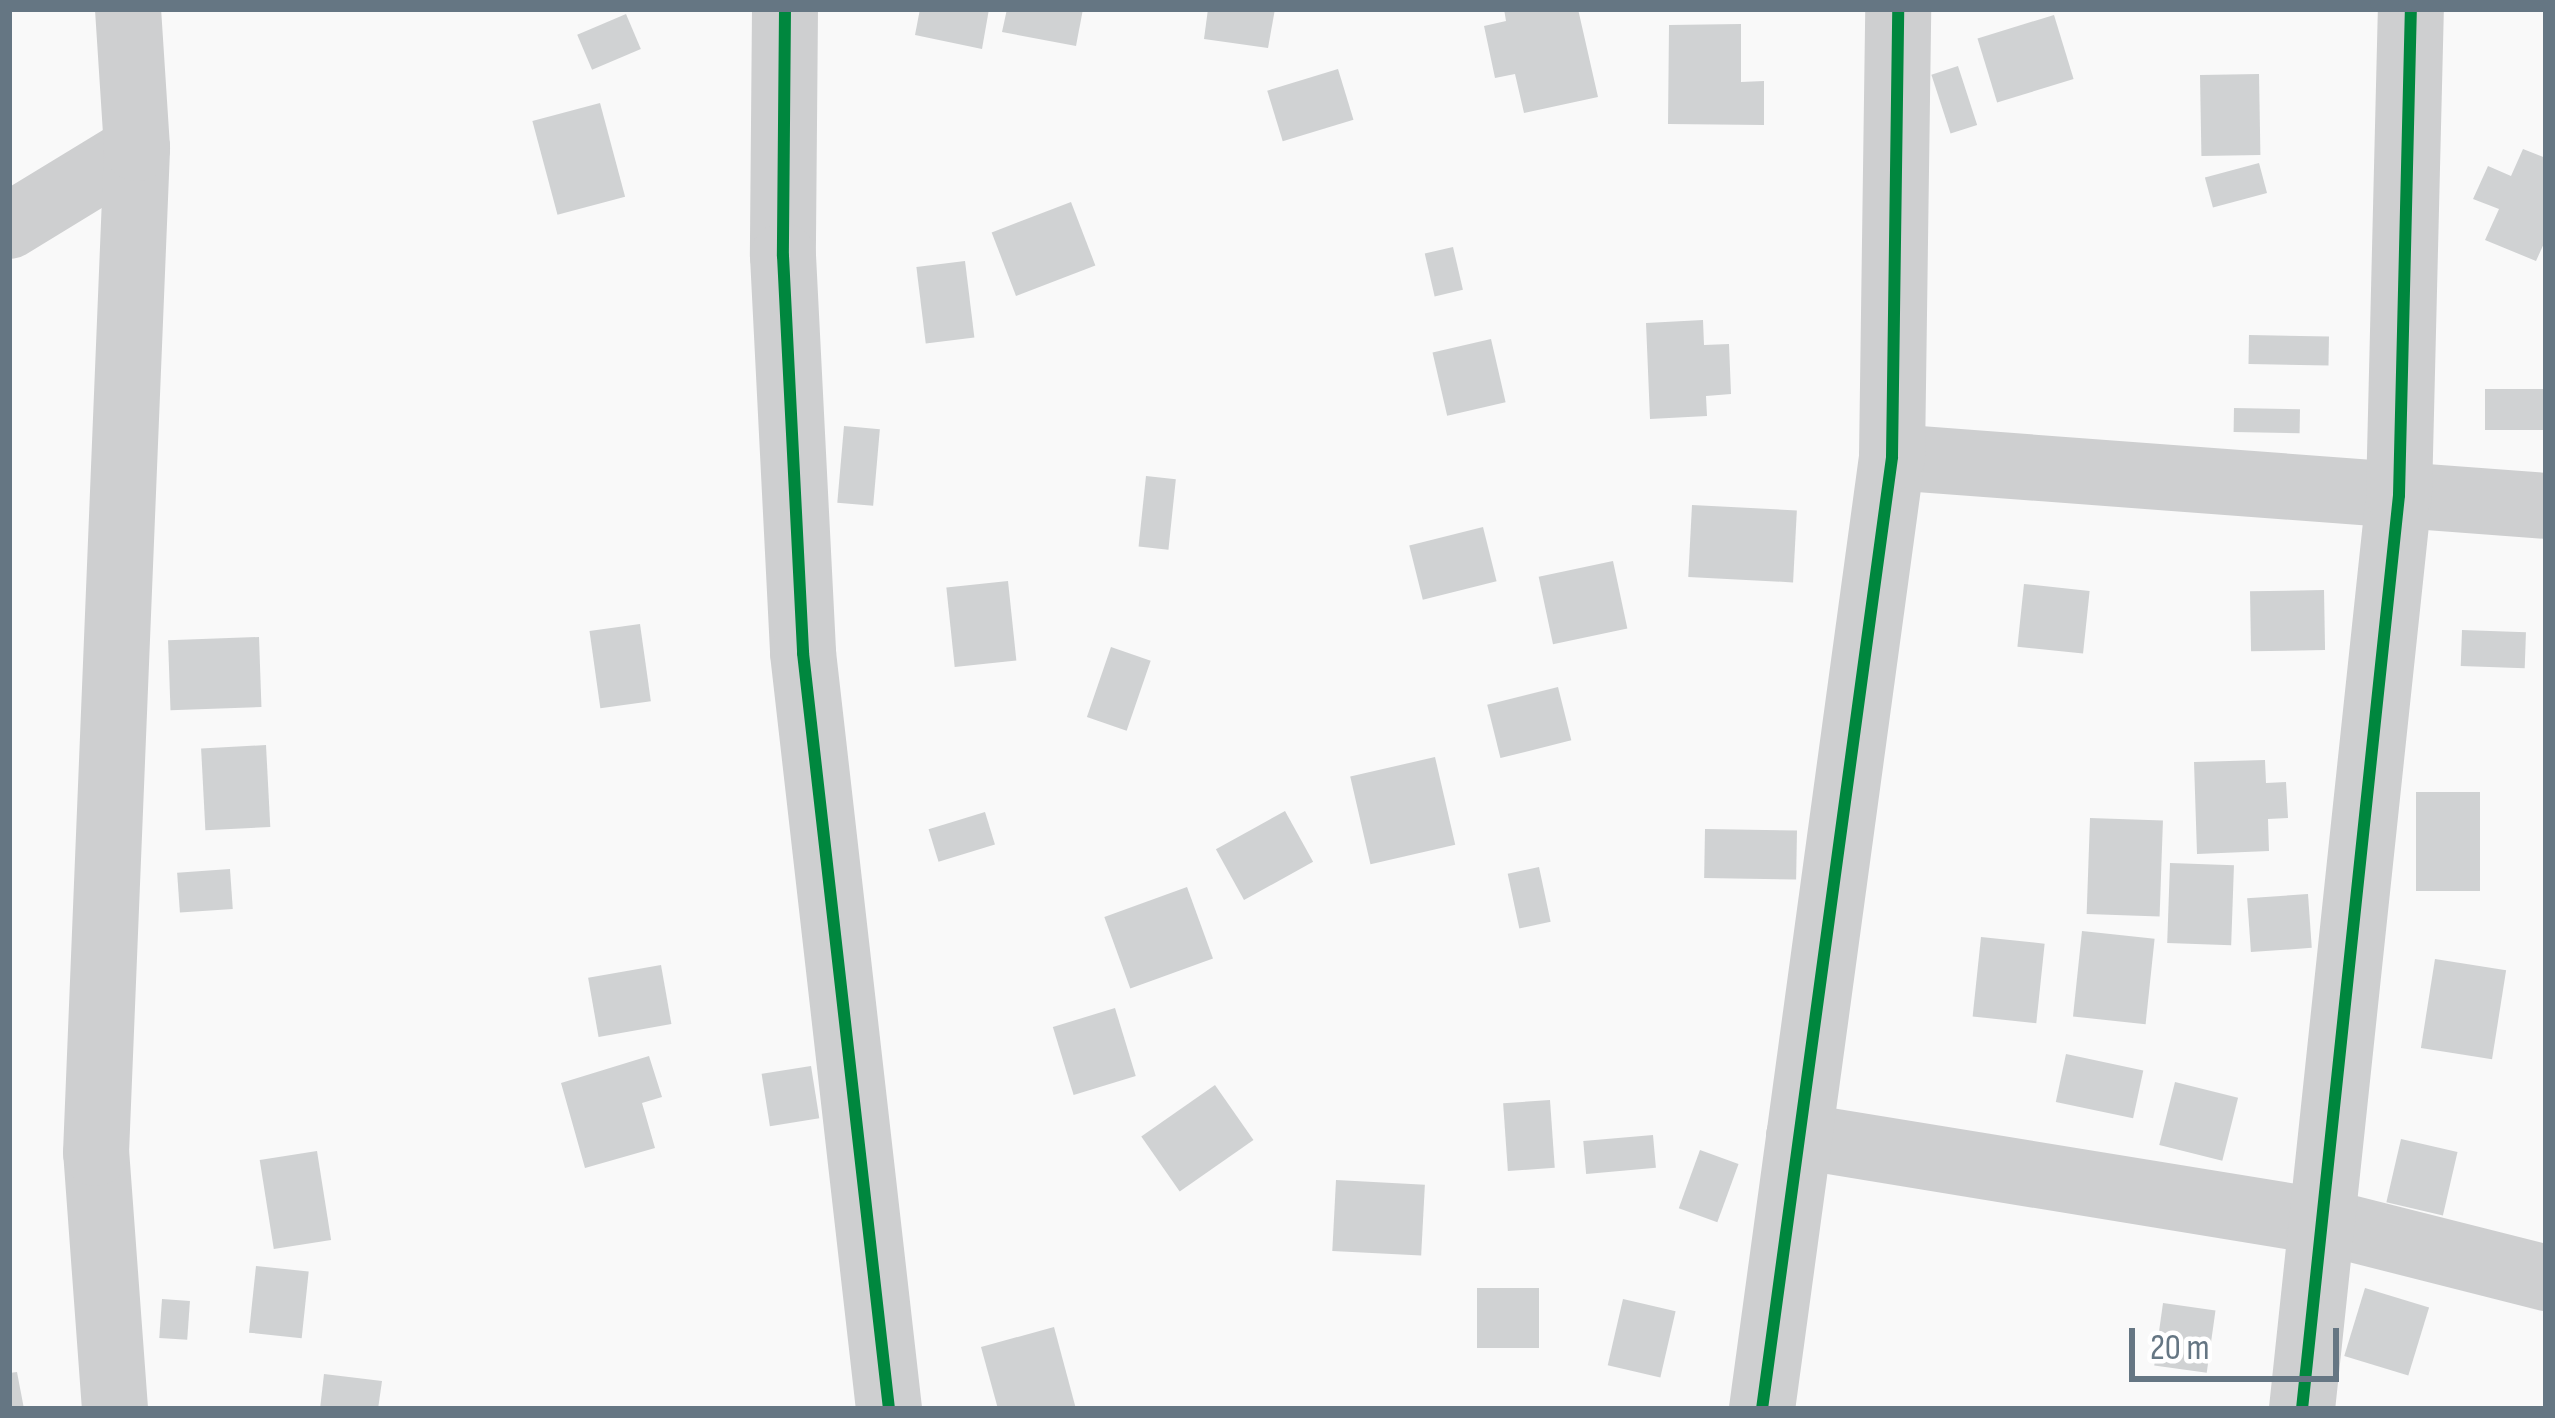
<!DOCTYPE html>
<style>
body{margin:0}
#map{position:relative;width:2555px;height:1418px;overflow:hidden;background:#f9f9f9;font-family:"Sofia Sans Condensed",sans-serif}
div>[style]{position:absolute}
.building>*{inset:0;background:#d0d2d3;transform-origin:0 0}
.street>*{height:66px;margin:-33px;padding:0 33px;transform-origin:33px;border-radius:33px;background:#cecfd0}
.cycleway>*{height:12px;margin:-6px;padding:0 6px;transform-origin:6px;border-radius:6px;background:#00873e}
span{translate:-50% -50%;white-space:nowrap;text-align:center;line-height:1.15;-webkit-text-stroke:12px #fff;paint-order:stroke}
.frame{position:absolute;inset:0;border:12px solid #657683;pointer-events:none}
.scale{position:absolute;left:2129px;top:1328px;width:210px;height:54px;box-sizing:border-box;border:6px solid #657683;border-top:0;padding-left:15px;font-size:36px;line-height:42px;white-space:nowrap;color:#657683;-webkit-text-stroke:9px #fff;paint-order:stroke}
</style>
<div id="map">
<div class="building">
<i style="clip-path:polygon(920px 9px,989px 9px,982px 49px,915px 35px)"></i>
<i style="clip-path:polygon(1007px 9px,1083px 9px,1076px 46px,1002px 32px)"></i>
<i style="clip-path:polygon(1208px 9px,1275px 9px,1268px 48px,1204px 39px)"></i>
<i style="clip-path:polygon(1504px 9px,1578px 9px,1598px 97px,1524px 113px,1515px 74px,1495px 78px,1484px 26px,1506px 21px)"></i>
<i style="left:626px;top:14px;width:38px;height:53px;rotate:67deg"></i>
<i style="left:2054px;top:15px;width:67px;height:80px;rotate:73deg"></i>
<i style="clip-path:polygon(1741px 24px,1741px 82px,1764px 81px,1764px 125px,1668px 124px,1669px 25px)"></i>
<i style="left:1958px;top:66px;width:62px;height:28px;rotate:72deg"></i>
<i style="left:1338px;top:69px;width:53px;height:74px;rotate:73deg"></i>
<i style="left:2259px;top:74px;width:81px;height:59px;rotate:89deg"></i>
<i style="left:600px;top:103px;width:97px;height:70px;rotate:75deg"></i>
<i style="clip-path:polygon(2523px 149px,2546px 158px,2546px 239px,2536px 261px,2485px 240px,2499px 209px,2473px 199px,2488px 166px,2511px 176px)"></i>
<i style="left:2259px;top:163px;width:31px;height:56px;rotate:75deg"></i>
<i style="left:1071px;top:202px;width:68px;height:85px;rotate:69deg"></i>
<i style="left:1453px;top:247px;width:44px;height:29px;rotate:77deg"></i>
<i style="left:965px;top:261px;width:77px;height:49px;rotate:83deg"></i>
<i style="clip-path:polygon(1703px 320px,1704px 345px,1729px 344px,1731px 394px,1706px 396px,1707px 416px,1650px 419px,1646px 323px)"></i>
<i style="left:2249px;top:335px;width:80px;height:29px;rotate:1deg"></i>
<i style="left:1491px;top:339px;width:65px;height:60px;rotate:77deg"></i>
<i style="left:2546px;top:389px;width:41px;height:61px;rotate:90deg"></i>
<i style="left:2234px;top:408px;width:66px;height:24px;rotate:1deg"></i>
<i style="left:844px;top:426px;width:36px;height:77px;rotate:5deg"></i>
<i style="left:1146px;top:476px;width:30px;height:71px;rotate:6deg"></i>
<i style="left:1692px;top:505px;width:105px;height:72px;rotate:3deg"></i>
<i style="left:1483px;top:527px;width:56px;height:76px;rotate:76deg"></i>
<i style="left:1613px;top:561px;width:69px;height:76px;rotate:78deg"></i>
<i style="left:1008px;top:581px;width:80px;height:62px;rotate:84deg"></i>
<i style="left:2024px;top:584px;width:66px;height:63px;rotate:6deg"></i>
<i style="left:2324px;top:590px;width:60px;height:74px;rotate:89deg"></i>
<i style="left:640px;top:624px;width:78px;height:51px;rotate:82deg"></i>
<i style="left:2462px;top:630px;width:64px;height:36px;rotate:2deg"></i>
<i style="left:259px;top:637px;width:70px;height:91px;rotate:88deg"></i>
<i style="left:1111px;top:647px;width:42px;height:74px;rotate:19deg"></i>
<i style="left:1558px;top:687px;width:55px;height:73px;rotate:76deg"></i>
<i style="left:266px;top:745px;width:82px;height:65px;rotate:87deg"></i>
<i style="left:1435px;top:757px;width:90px;height:87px;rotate:77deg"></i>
<i style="clip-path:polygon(2265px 760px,2266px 783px,2286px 782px,2288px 818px,2268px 819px,2269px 851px,2197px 854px,2194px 762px)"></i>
<i style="left:2416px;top:792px;width:64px;height:99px"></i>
<i style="left:1285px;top:811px;width:58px;height:79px;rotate:61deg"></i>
<i style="left:985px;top:812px;width:34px;height:59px;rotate:73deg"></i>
<i style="left:2090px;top:818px;width:73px;height:96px;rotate:2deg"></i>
<i style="left:1705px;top:829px;width:92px;height:49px;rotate:1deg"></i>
<i style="left:2170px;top:863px;width:64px;height:80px;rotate:2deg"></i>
<i style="left:1539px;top:867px;width:56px;height:32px;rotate:78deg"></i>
<i style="left:230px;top:869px;width:40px;height:53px;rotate:86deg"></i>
<i style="left:1187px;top:887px;width:76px;height:88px;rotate:70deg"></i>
<i style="left:2308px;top:894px;width:54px;height:61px;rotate:86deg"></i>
<i style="left:2082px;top:931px;width:73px;height:86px;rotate:6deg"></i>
<i style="left:1981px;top:937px;width:64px;height:80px;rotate:6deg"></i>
<i style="left:2435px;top:959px;width:72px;height:90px;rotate:9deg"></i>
<i style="left:661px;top:965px;width:60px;height:74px;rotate:80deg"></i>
<i style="left:1115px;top:1008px;width:71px;height:65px;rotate:73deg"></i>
<i style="left:2066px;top:1054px;width:79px;height:49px;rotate:12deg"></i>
<i style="clip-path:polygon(649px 1056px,662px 1097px,642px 1103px,655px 1148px,585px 1168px,561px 1083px)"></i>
<i style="left:811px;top:1066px;width:53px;height:50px;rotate:81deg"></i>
<i style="left:2175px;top:1082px;width:65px;height:65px;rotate:14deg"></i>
<i style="left:1215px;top:1085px;width:67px;height:90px;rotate:55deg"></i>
<i style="left:1550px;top:1100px;width:68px;height:47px;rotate:86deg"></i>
<i style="left:1653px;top:1135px;width:33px;height:70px;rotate:85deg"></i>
<i style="left:2401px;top:1139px;width:58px;height:65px;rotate:13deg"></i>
<i style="left:1700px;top:1150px;width:41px;height:62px;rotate:20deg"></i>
<i style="left:317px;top:1151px;width:90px;height:58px;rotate:81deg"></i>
<i style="left:1336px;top:1180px;width:89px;height:71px;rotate:3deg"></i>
<i style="left:256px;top:1266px;width:53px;height:67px;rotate:6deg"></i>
<i style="left:1477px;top:1288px;width:62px;height:60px"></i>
<i style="left:2365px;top:1288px;width:67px;height:71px;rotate:17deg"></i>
<i style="left:162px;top:1299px;width:28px;height:39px;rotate:4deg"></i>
<i style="left:1623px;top:1299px;width:54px;height:68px;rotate:13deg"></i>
<i style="left:2163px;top:1303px;width:53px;height:63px;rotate:8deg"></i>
<i style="clip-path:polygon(1054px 1327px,1076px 1409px,998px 1409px,981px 1347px)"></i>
<i style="clip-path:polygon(17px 1372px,24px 1409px,9px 1409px,9px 1373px)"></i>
<i style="clip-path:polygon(324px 1374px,382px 1381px,378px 1409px,320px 1409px)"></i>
</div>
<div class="street">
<i style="left:785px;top:9px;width:247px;rotate:90.5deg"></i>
<i style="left:783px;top:256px;width:398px;rotate:87.1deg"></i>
<i style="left:803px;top:653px;width:761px;rotate:83.51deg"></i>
<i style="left:9px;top:226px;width:150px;rotate:-31.4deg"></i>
<i style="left:1892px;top:457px;width:656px;rotate:4.28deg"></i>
<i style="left:1799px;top:1136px;width:533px;rotate:9.29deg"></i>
<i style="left:2325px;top:1222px;width:228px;rotate:14.2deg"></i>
<i style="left:115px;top:1409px;width:257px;rotate:-94.2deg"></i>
<i style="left:96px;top:1153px;width:1006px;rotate:-87.66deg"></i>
<i style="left:137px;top:148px;width:139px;rotate:-93.7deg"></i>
<i style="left:1762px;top:1409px;width:961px;rotate:-82.22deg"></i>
<i style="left:1892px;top:457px;width:448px;rotate:-89.2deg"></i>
<i style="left:2302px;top:1409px;width:919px;rotate:-83.94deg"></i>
<i style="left:2399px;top:495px;width:486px;rotate:-88.6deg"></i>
</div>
<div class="cycleway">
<i style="left:785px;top:9px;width:247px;rotate:90.5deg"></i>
<i style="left:783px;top:256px;width:398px;rotate:87.1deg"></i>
<i style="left:803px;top:653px;width:761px;rotate:83.51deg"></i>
<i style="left:1762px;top:1409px;width:961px;rotate:-82.22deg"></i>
<i style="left:1892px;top:457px;width:448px;rotate:-89.2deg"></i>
<i style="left:2302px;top:1409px;width:919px;rotate:-83.94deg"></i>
<i style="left:2399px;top:495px;width:486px;rotate:-88.6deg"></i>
</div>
<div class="frame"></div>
<div class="scale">20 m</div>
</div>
